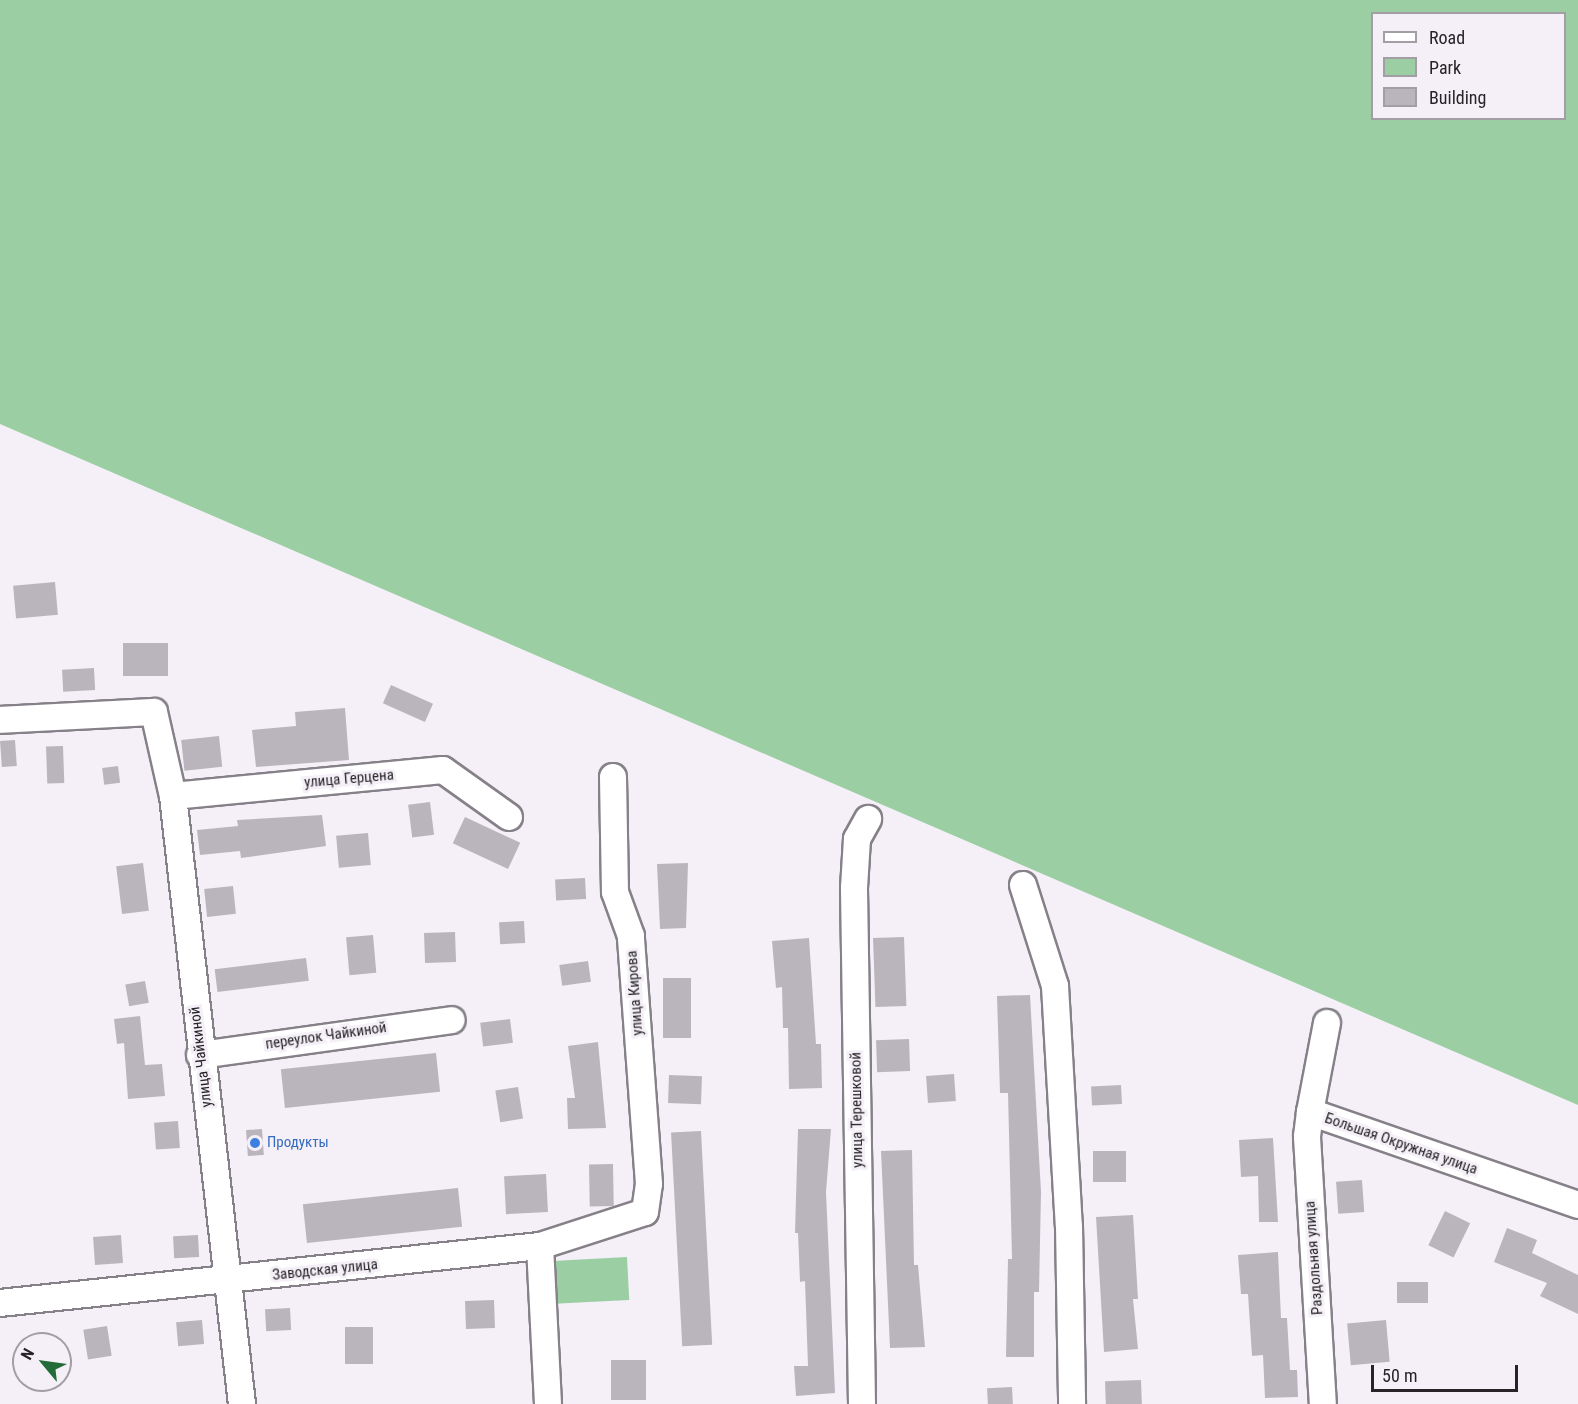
<!DOCTYPE html>
<meta charset="utf-8">
<style>
body{margin:0}
#map{position:relative;width:1578px;height:1404px;overflow:hidden;background:#f5f0f8;font-family:"Roboto Condensed",sans-serif}
div>[style]{position:absolute}
.green>*{inset:0;background:#9bcfa3;transform-origin:0 0}
.building>*{inset:0;background:#bab5bd;transform-origin:0 0}
.roads{filter:drop-shadow(2px 0 #868189) drop-shadow(-2px 0 #868189) drop-shadow(0 2px #868189) drop-shadow(0 -2px #868189)}
.minor>*{height:26px;margin:-13px;padding:0 13px;transform-origin:13px;border-radius:13px;background:#fff}
.dots>*{width:16px;height:16px;translate:-50% -50%;box-sizing:border-box;border:3px solid #f5f0f8;border-radius:50%}
span{translate:-50% -50%;white-space:nowrap;text-align:center;line-height:1.15;-webkit-text-stroke:6px #f5f0f8;paint-order:stroke}
.street-label{font-size:15px;color:#262427}
.shop-label{font-size:15px;color:#366cbe}
.left{translate:0 -50%;text-align:left}
.legend{position:absolute;left:1371px;top:12px;width:195px;height:108px;box-sizing:border-box;background:#f5f0f8;border:2px solid #a29ea4;margin:0;padding:8px 10px;list-style:none;font-size:18px;color:#262427}
.legend li{display:flex;align-items:center;gap:12px;height:30px}
.legend b{width:30px;border:2px solid #a29ea4}
.north{position:absolute;left:12px;top:1332px;width:60px;height:60px;box-sizing:border-box;background:#f5f0f8;border:2px solid #a29ea4;border-radius:50%;rotate:299deg;font-size:16px;font-weight:700;line-height:24px;text-align:center;color:#262427}
.north::after{content:'';display:block;margin:auto;width:21px;height:27px;background:#236b38;clip-path:polygon(50% 0,100% 100%,50% 72%,0 100%)}
.scale{position:absolute;left:1371px;top:1365px;width:147px;height:27px;box-sizing:border-box;border:3px solid #262427;border-top:0;padding-left:8px;font-size:18px;line-height:21px;white-space:nowrap;color:#262427;-webkit-text-stroke:4px #f5f0f8;paint-order:stroke}
</style>
<div id="map">
<div class="green">
<i style="clip-path:polygon(evenodd,0 0,1578px 0,1578px 1105px,0 424px,0 0,1372px 14px,1564px 14px,1564px 118px,1372px 118px,1372px 14px)"></i>
<i style="left:627px;top:1257px;width:43px;height:75px;rotate:87deg"></i>
</div>
<div class="building">
<i style="left:55px;top:582px;width:33px;height:42px;rotate:85deg"></i>
<i style="left:123px;top:643px;width:45px;height:33px"></i>
<i style="left:94px;top:668px;width:22px;height:32px;rotate:87deg"></i>
<i style="left:391px;top:685px;width:46px;height:20px;rotate:24deg"></i>
<i style="clip-path:polygon(345px 708px,349px 760px,256px 767px,252px 730px,296px 726px,295px 712px)"></i>
<i style="left:219px;top:736px;width:31px;height:38px;rotate:84deg"></i>
<i style="left:15px;top:740px;width:26px;height:15px;rotate:86deg"></i>
<i style="left:63px;top:746px;width:37px;height:17px;rotate:88deg"></i>
<i style="left:118px;top:766px;width:17px;height:16px;rotate:83deg"></i>
<i style="left:430px;top:802px;width:33px;height:22px;rotate:83deg"></i>
<i style="clip-path:polygon(322px 815px,326px 846px,241px 858px,240px 851px,200px 855px,197px 830px,238px 826px,237px 820px)"></i>
<i style="left:465px;top:817px;width:61px;height:29px;rotate:25deg"></i>
<i style="left:368px;top:833px;width:32px;height:32px;rotate:85deg"></i>
<i style="left:143px;top:863px;width:48px;height:27px;rotate:83deg"></i>
<i style="clip-path:polygon(688px 863px,686px 928px,660px 929px,657px 864px)"></i>
<i style="left:585px;top:878px;width:21px;height:30px;rotate:87deg"></i>
<i style="left:233px;top:886px;width:28px;height:29px;rotate:84deg"></i>
<i style="left:524px;top:921px;width:22px;height:25px;rotate:87deg"></i>
<i style="left:455px;top:932px;width:30px;height:31px;rotate:88deg"></i>
<i style="left:373px;top:935px;width:38px;height:27px;rotate:85deg"></i>
<i style="left:904px;top:937px;width:69px;height:31px;rotate:88deg"></i>
<i style="clip-path:polygon(809px 938px,816px 1044px,821px 1044px,822px 1088px,789px 1089px,788px 1028px,783px 1028px,782px 987px,776px 988px,772px 941px)"></i>
<i style="left:306px;top:958px;width:23px;height:92px;rotate:83deg"></i>
<i style="left:588px;top:961px;width:21px;height:29px;rotate:82deg"></i>
<i style="left:663px;top:978px;width:28px;height:60px"></i>
<i style="left:145px;top:981px;width:22px;height:20px;rotate:80deg"></i>
<i style="clip-path:polygon(1030px 995px,1041px 1192px,1039px 1292px,1034px 1292px,1034px 1357px,1006px 1357px,1008px 1259px,1012px 1259px,1008px 1093px,1000px 1093px,997px 996px)"></i>
<i style="clip-path:polygon(140px 1016px,145px 1065px,162px 1064px,165px 1096px,128px 1099px,124px 1043px,117px 1044px,114px 1019px)"></i>
<i style="left:510px;top:1019px;width:24px;height:30px;rotate:83deg"></i>
<i style="left:909px;top:1039px;width:32px;height:33px;rotate:88deg"></i>
<i style="clip-path:polygon(598px 1042px,606px 1128px,568px 1129px,567px 1098px,575px 1098px,568px 1046px)"></i>
<i style="left:436px;top:1053px;width:39px;height:156px;rotate:84deg"></i>
<i style="left:954px;top:1074px;width:27px;height:28px;rotate:86deg"></i>
<i style="left:669px;top:1075px;width:33px;height:28px;rotate:2deg"></i>
<i style="left:1121px;top:1085px;width:19px;height:30px;rotate:87deg"></i>
<i style="left:518px;top:1087px;width:32px;height:23px;rotate:81deg"></i>
<i style="left:178px;top:1121px;width:27px;height:24px;rotate:86deg"></i>
<i style="left:262px;top:1129px;width:26px;height:16px;rotate:86deg"></i>
<i style="clip-path:polygon(798px 1129px,831px 1129px,826px 1192px,835px 1393px,796px 1396px,794px 1366px,808px 1366px,805px 1281px,800px 1282px,798px 1233px,795px 1233px)"></i>
<i style="left:701px;top:1131px;width:214px;height:30px;rotate:87deg"></i>
<i style="clip-path:polygon(1273px 1138px,1278px 1222px,1259px 1222px,1258px 1176px,1241px 1177px,1239px 1140px)"></i>
<i style="clip-path:polygon(912px 1150px,914px 1265px,918px 1265px,925px 1347px,890px 1348px,881px 1151px)"></i>
<i style="left:1093px;top:1151px;width:33px;height:31px"></i>
<i style="left:613px;top:1164px;width:42px;height:24px;rotate:89deg"></i>
<i style="left:546px;top:1174px;width:38px;height:42px;rotate:87deg"></i>
<i style="left:1362px;top:1180px;width:32px;height:26px;rotate:86deg"></i>
<i style="left:458px;top:1188px;width:39px;height:156px;rotate:84deg"></i>
<i style="left:1445px;top:1211px;width:28px;height:38px;rotate:26deg"></i>
<i style="clip-path:polygon(1133px 1215px,1138px 1299px,1133px 1299px,1138px 1349px,1104px 1352px,1096px 1217px)"></i>
<i style="clip-path:polygon(1507px 1228px,1537px 1240px,1532px 1253px,1578px 1275px,1578px 1314px,1540px 1296px,1547px 1283px,1494px 1262px)"></i>
<i style="left:121px;top:1235px;width:28px;height:28px;rotate:86deg"></i>
<i style="left:198px;top:1235px;width:22px;height:25px;rotate:87deg"></i>
<i style="clip-path:polygon(1278px 1252px,1281px 1318px,1287px 1318px,1290px 1370px,1297px 1370px,1298px 1397px,1265px 1398px,1263px 1355px,1252px 1356px,1248px 1294px,1241px 1294px,1238px 1255px)"></i>
<i style="left:1397px;top:1282px;width:31px;height:21px"></i>
<i style="left:494px;top:1300px;width:28px;height:29px;rotate:88deg"></i>
<i style="left:290px;top:1308px;width:22px;height:25px;rotate:87deg"></i>
<i style="left:202px;top:1320px;width:24px;height:26px;rotate:85deg"></i>
<i style="left:1386px;top:1320px;width:42px;height:39px;rotate:85deg"></i>
<i style="left:107px;top:1326px;width:30px;height:24px;rotate:81deg"></i>
<i style="left:345px;top:1327px;width:28px;height:37px"></i>
<i style="left:611px;top:1360px;width:35px;height:40px"></i>
<i style="left:1141px;top:1380px;width:24px;height:36px;rotate:88deg"></i>
<i style="left:1012px;top:1387px;width:17px;height:25px;rotate:87deg"></i>
</div>
<div class="roads">
<div class="minor">
<i style="left:0;top:720px;width:154px;rotate:-3deg"></i>
<i style="left:154px;top:712px;width:86px;rotate:77.3deg"></i>
<i style="left:173px;top:796px;width:612px;rotate:83.53deg"></i>
<i style="left:173px;top:796px;width:271px;rotate:-5.5deg"></i>
<i style="left:443px;top:770px;width:81px;rotate:35.5deg"></i>
<i style="left:1023px;top:885px;width:106px;rotate:72.4deg"></i>
<i style="left:1055px;top:986px;width:240px;rotate:86.7deg"></i>
<i style="left:1069px;top:1226px;width:178px;rotate:89deg"></i>
<i style="left:1327px;top:1023px;width:91px;rotate:100.8deg"></i>
<i style="left:1310px;top:1112px;width:284px;rotate:19.1deg"></i>
<i style="left:200px;top:1055px;width:254px;rotate:-7.9deg"></i>
<i style="left:1310px;top:1112px;width:25px;rotate:97deg"></i>
<i style="left:1307px;top:1137px;width:267px;rotate:86.6deg"></i>
<i style="left:540px;top:1246px;width:158px;rotate:87.1deg"></i>
<i style="left:0;top:1303px;width:543px;rotate:-6.03deg"></i>
<i style="left:540px;top:1246px;width:110px;rotate:-17.9deg"></i>
<i style="left:645px;top:1212px;width:28px;rotate:-82deg"></i>
<i style="left:649px;top:1184px;width:249px;rotate:-94.2deg"></i>
<i style="left:631px;top:936px;width:47px;rotate:-110deg"></i>
<i style="left:615px;top:892px;width:115px;rotate:-91deg"></i>
<i style="left:862px;top:1404px;width:516px;rotate:-90.89deg"></i>
<i style="left:854px;top:888px;width:49px;rotate:-86.5deg"></i>
<i style="left:857px;top:839px;width:23px;rotate:-61deg"></i>
</div>
</div>
<div class="dots">
<i style="left:255px;top:1143px;background:#3f7fe0"></i>
</div>
<div class="street-label">
<span style="left:349px;top:779px;rotate:-5deg">улица Герцена</span>
<span style="left:635px;top:993px;rotate:-94deg">улица Кирова</span>
<span style="left:326px;top:1036px;rotate:-8deg">переулок Чайкиной</span>
<span style="left:201px;top:1057px;rotate:-97deg">улица Чайкиной</span>
<span style="left:857px;top:1110px;rotate:-91deg">улица Терешковой</span>
<span style="left:1401px;top:1144px;rotate:19deg">Большая Окружная улица</span>
<span style="left:1314px;top:1258px;rotate:-94deg">Раздольная улица</span>
<span style="left:325px;top:1270px;rotate:-6deg">Заводская улица</span>
</div>
<div class="shop-label">
<span class="left" style="left:267px;top:1143px">Продукты</span>
</div>
<ul class="legend">
<li><b style="height:8px;background:#fff"></b>Road</li>
<li><b style="height:16px;background:#9bcfa3"></b>Park</li>
<li><b style="height:16px;background:#bab5bd"></b>Building</li>
</ul>
<div class="north">N</div>
<div class="scale">50 m</div>
</div>
